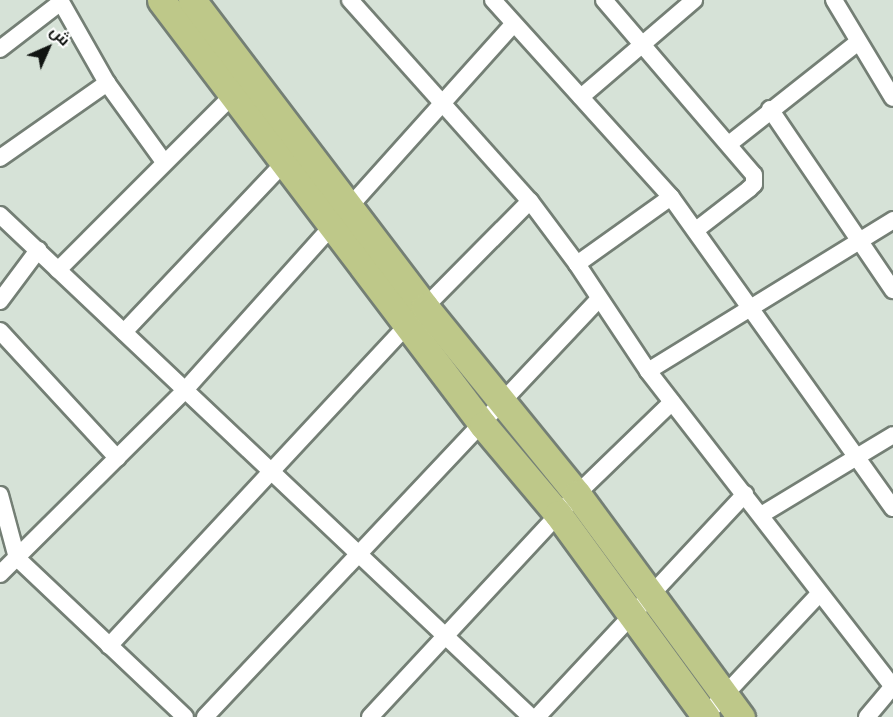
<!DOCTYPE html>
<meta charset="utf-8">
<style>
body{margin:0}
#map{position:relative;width:893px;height:717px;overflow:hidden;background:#d6e2d7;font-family:"IBM Plex Sans",Cairo,sans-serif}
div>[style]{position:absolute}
.roads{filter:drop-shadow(2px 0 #747f75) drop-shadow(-2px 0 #747f75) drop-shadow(0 2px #747f75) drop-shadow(0 -2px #747f75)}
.minor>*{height:16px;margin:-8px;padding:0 8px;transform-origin:8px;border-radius:8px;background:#fff}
.primary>*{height:27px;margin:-13.5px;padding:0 13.5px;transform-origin:13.5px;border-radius:13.5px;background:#bec889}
span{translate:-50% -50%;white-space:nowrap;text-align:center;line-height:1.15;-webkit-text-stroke:4.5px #fff;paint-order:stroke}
.north{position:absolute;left:18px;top:18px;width:60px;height:60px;-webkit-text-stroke:4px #fff;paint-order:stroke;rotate:45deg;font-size:16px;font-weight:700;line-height:24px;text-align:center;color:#111512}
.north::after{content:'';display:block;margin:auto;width:21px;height:27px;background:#111512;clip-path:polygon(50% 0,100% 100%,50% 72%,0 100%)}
</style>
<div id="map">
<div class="roads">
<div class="minor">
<i style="left:350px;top:0;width:270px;rotate:48.2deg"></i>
<i style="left:530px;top:201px;width:79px;rotate:53.3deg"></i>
<i style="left:577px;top:264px;width:128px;rotate:56.4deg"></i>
<i style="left:648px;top:371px;width:400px;rotate:52.2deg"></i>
<i style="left:493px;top:0;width:266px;rotate:47.9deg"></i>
<i style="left:671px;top:197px;width:382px;rotate:54.5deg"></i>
<i style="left:604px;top:0;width:230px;rotate:49.4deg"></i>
<i style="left:754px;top:175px;width:9px;rotate:90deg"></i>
<i style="left:754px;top:184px;width:7px;rotate:135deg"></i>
<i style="left:749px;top:189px;width:67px;rotate:142.3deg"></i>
<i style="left:834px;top:0;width:114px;rotate:59deg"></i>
<i style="left:0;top:49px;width:77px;rotate:-37.6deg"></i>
<i style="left:61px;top:2px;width:93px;rotate:60.4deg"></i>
<i style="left:107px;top:83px;width:97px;rotate:54.2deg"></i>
<i style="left:581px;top:97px;width:149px;rotate:-40.6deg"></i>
<i style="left:770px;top:109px;width:219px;rotate:55.8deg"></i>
<i style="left:729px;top:144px;width:164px;rotate:-38.3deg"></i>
<i style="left:0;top:158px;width:131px;rotate:-35deg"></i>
<i style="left:0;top:215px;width:731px;rotate:43.39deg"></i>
<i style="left:577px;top:264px;width:115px;rotate:-35.5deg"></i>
<i style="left:58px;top:270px;width:249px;rotate:-45deg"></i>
<i style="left:0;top:301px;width:64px;rotate:-53.3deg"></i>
<i style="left:425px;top:307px;width:149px;rotate:-45.3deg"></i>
<i style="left:0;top:331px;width:173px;rotate:47.3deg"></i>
<i style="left:124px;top:332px;width:233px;rotate:-46.6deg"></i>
<i style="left:648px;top:371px;width:288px;rotate:-31.6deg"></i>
<i style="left:0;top:495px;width:65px;rotate:74.9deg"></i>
<i style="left:17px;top:558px;width:231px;rotate:43.4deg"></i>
<i style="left:761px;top:515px;width:154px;rotate:-31.2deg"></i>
<i style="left:0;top:574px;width:261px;rotate:-44.8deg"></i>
<i style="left:185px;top:390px;width:491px;rotate:-48.1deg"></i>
<i style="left:109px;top:646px;width:439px;rotate:-47.1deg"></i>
<i style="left:205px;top:717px;width:573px;rotate:-46.7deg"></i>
<i style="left:370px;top:717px;width:304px;rotate:-47.1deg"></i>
<i style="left:577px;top:494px;width:132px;rotate:-44.1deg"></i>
<i style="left:537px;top:717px;width:305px;rotate:-47deg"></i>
<i style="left:704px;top:717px;width:168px;rotate:-46.9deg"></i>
<i style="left:867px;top:717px;width:40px;rotate:-50deg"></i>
</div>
<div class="primary">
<i style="left:161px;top:0;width:533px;rotate:52.85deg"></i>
<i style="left:483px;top:425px;width:116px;rotate:49.9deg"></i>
<i style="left:558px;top:514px;width:251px;rotate:53.9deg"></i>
<i style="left:192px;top:0;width:385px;rotate:52.8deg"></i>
<i style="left:425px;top:307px;width:241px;rotate:50.9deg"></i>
<i style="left:577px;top:494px;width:277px;rotate:53.7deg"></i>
</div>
</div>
<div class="north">ش</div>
</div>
